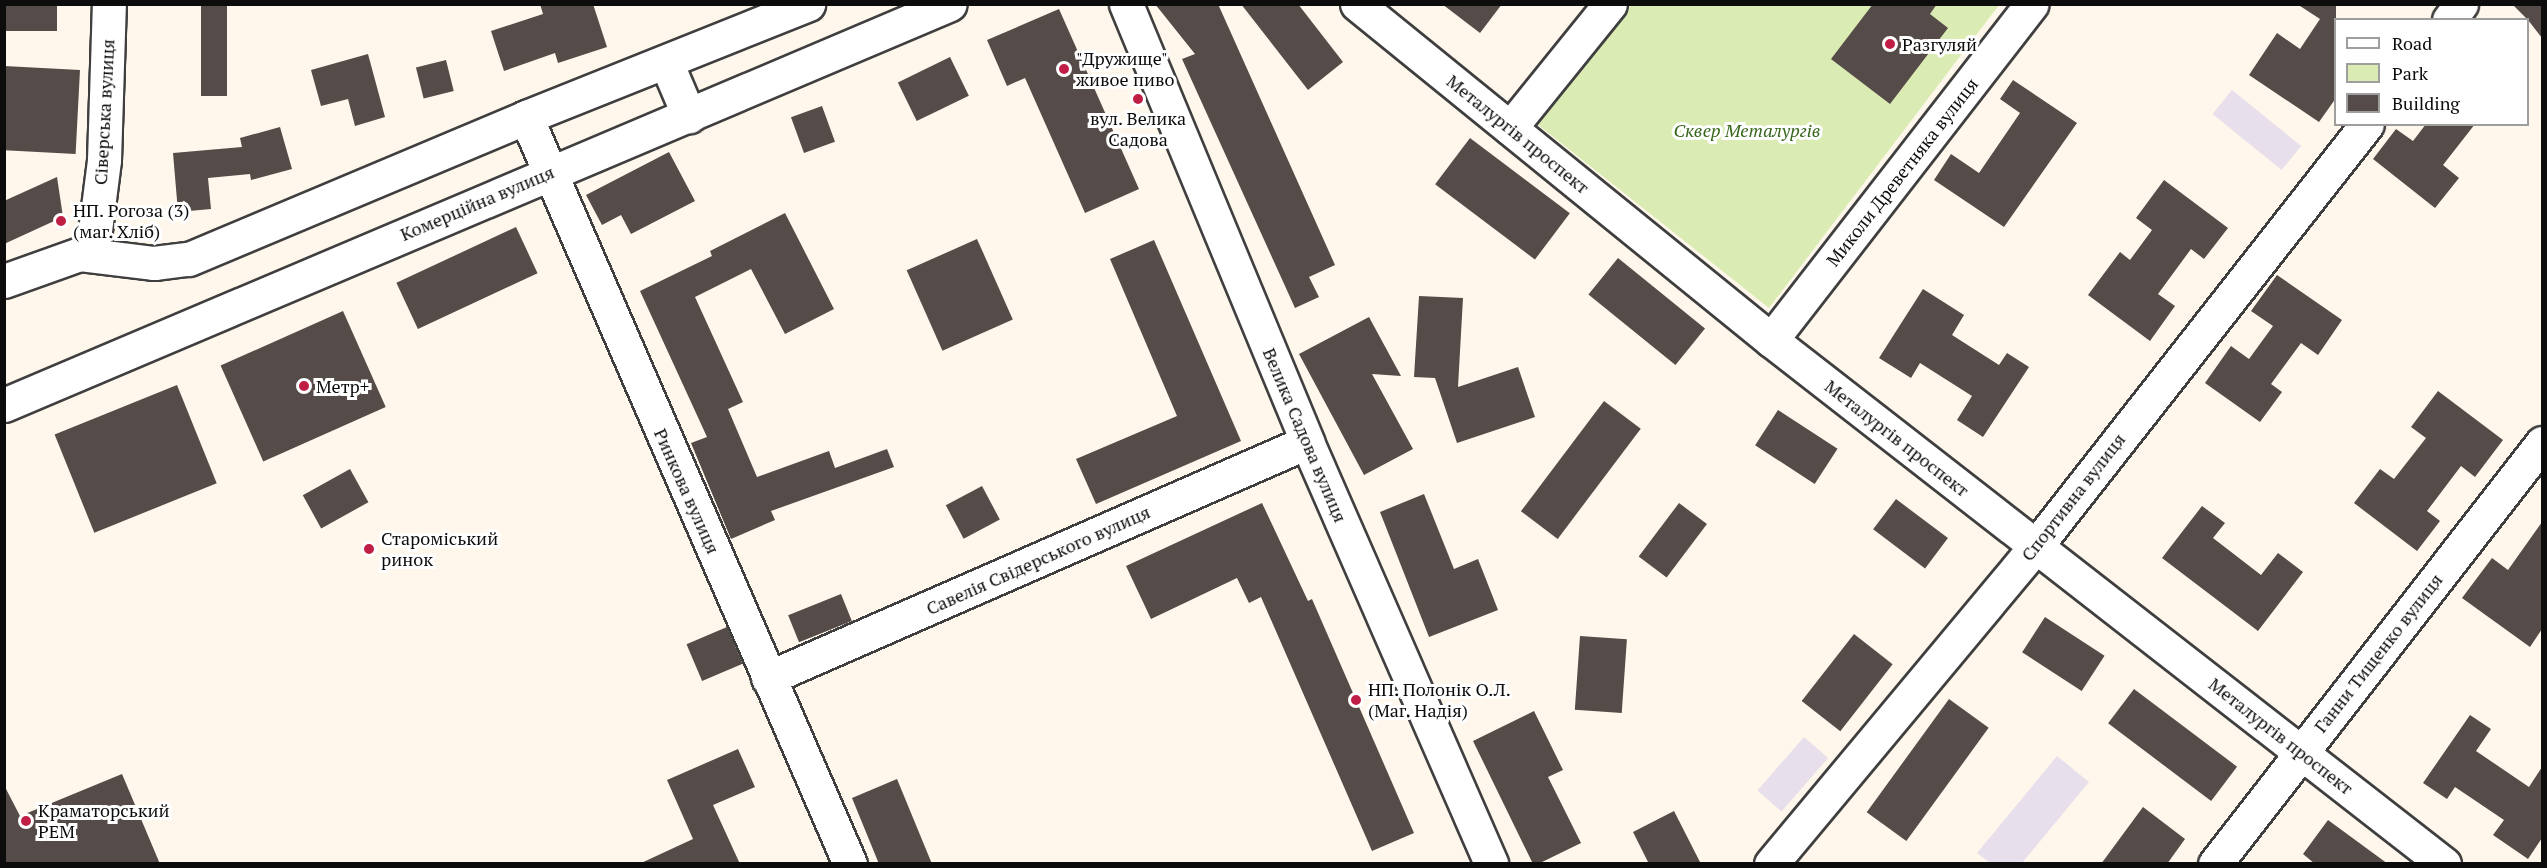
<!DOCTYPE html>
<meta charset="utf-8">
<style>
body{margin:0}
#map{position:relative;width:2547px;height:868px;overflow:hidden;background:#fff7eb;font-family:"PT Serif",serif}
div>[style]{position:absolute}
.industrial>*{inset:0;background:#e8dfec;transform-origin:0 0}
.green>*{inset:0;background:#daebb3}
.building>*{inset:0;background:#554b48;transform-origin:0 0}
.roads{filter:drop-shadow(2px 0 #3f3f3f) drop-shadow(-2px 0 #3f3f3f) drop-shadow(0 2px #3f3f3f) drop-shadow(0 -2px #3f3f3f)}
.minor>*{height:33px;margin:-16.5px;padding:0 16.5px;transform-origin:16.5px;border-radius:16.5px;background:#fff}
.dots>*{width:16px;height:16px;translate:-50% -50%;box-sizing:border-box;border:3px solid #fff;border-radius:50%}
span{translate:-50% -50%;white-space:nowrap;text-align:center;line-height:1.15;-webkit-text-stroke:6px #fff;paint-order:stroke}
.poi-label{font-size:18px;color:#0c0c0c}
.left{translate:0 -50%;text-align:left}
.street-label{font-size:18px;color:#0c0c0c}
.park-label{font-size:18px;color:#38661a;font-style:italic}
.frame{position:absolute;inset:0;border:6px solid #0c0c0c;pointer-events:none}
.legend{position:absolute;left:2334px;top:18px;width:195px;height:108px;box-sizing:border-box;background:#fff;border:2px solid #9e9e9e;margin:0;padding:8px 10px;list-style:none;font-size:18px;color:#0c0c0c}
.legend li{display:flex;align-items:center;gap:12px;height:30px}
.legend b{width:30px;border:2px solid #9e9e9e}
</style>
<div id="map">
<div class="industrial">
<i style="left:2232px;top:90px;width:89px;height:31px;rotate:39deg"></i>
<i style="left:1804px;top:737px;width:32px;height:71px;rotate:41deg"></i>
<i style="clip-path:polygon(2057px 756px,2089px 782px,2022px 863px,1990px 863px,1977px 853px)"></i>
</div>
<div class="green">
<i style="clip-path:polygon(1626px 5px,1999px 5px,1769px 308px,1532px 120px)"></i>
</div>
<div class="building">
<i style="left:4px;top:4px;width:53px;height:27px"></i>
<i style="left:201px;top:4px;width:26px;height:92px"></i>
<i style="clip-path:polygon(540px 4px,593px 4px,607px 47px,558px 63px,555px 53px,504px 71px,491px 31px,543px 14px)"></i>
<i style="clip-path:polygon(1155px 4px,1218px 4px,1335px 265px,1309px 277px,1319px 297px,1295px 308px,1182px 59px,1195px 54px)"></i>
<i style="clip-path:polygon(1241px 4px,1298px 4px,1343px 62px,1308px 90px)"></i>
<i style="clip-path:polygon(1442px 4px,1502px 4px,1480px 33px)"></i>
<i style="clip-path:polygon(1873px 4px,1937px 4px,1930px 14px,1948px 28px,1890px 104px,1831px 59px)"></i>
<i style="clip-path:polygon(2297px 4px,2336px 4px,2336px 98px,2319px 122px,2249px 75px,2277px 33px,2300px 49px,2320px 19px)"></i>
<i style="clip-path:polygon(2512px 4px,2542px 4px,2542px 38px,2528px 20px)"></i>
<i style="clip-path:polygon(1059px 9px,1139px 189px,1085px 213px,1025px 78px,1007px 86px,987px 40px)"></i>
<i style="clip-path:polygon(368px 54px,385px 117px,355px 126px,348px 99px,321px 106px,311px 70px)"></i>
<i style="left:950px;top:57px;width:43px;height:58px;rotate:64deg"></i>
<i style="left:446px;top:60px;width:32px;height:31px;rotate:76deg"></i>
<i style="left:80px;top:70px;width:84px;height:76px;rotate:93deg"></i>
<i style="clip-path:polygon(2013px 80px,2077px 123px,2004px 227px,1934px 180px,1951px 154px,1979px 173px,2020px 113px,2000px 99px)"></i>
<i style="left:822px;top:106px;width:38px;height:33px;rotate:70deg"></i>
<i style="clip-path:polygon(2426px 124px,2475px 124px,2443px 165px,2459px 178px,2435px 208px,2373px 159px,2396px 129px,2413px 141px)"></i>
<i style="clip-path:polygon(280px 127px,292px 169px,251px 180px,250px 174px,208px 178px,211px 209px,178px 212px,173px 153px,242px 147px,240px 138px)"></i>
<i style="left:1470px;top:138px;width:125px;height:58px;rotate:37deg"></i>
<i style="clip-path:polygon(669px 152px,695px 201px,631px 234px,621px 215px,602px 225px,586px 195px)"></i>
<i style="clip-path:polygon(57px 177px,63px 217px,4px 244px,4px 201px)"></i>
<i style="clip-path:polygon(2164px 180px,2228px 228px,2204px 259px,2191px 249px,2158px 294px,2175px 306px,2150px 341px,2088px 295px,2120px 252px,2130px 260px,2152px 230px,2136px 218px)"></i>
<i style="clip-path:polygon(785px 213px,834px 309px,785px 334px,751px 269px,695px 297px,743px 402px,728px 409px,757px 477px,829px 451px,835px 468px,887px 449px,894px 467px,771px 511px,775px 520px,731px 539px,691px 443px,707px 437px,640px 291px,712px 256px,710px 251px)"></i>
<i style="left:516px;top:227px;width:51px;height:132px;rotate:65deg"></i>
<i style="left:977px;top:239px;width:88px;height:77px;rotate:66deg"></i>
<i style="clip-path:polygon(1154px 240px,1241px 441px,1096px 504px,1076px 459px,1177px 416px,1110px 259px)"></i>
<i style="left:1618px;top:258px;width:112px;height:47px;rotate:39deg"></i>
<i style="clip-path:polygon(2277px 275px,2342px 320px,2318px 355px,2301px 343px,2271px 384px,2282px 392px,2260px 422px,2205px 383px,2231px 346px,2249px 359px,2273px 326px,2251px 311px)"></i>
<i style="clip-path:polygon(1923px 289px,1964px 315px,1952px 335px,1999px 365px,2007px 353px,2029px 367px,1983px 437px,1957px 420px,1972px 396px,1920px 363px,1911px 378px,1879px 358px)"></i>
<i style="clip-path:polygon(1419px 296px,1463px 298px,1458px 387px,1518px 367px,1535px 417px,1457px 443px,1435px 378px,1414px 377px)"></i>
<i style="left:343px;top:311px;width:105px;height:134px;rotate:66deg"></i>
<i style="clip-path:polygon(1369px 317px,1401px 376px,1372px 374px,1413px 449px,1364px 475px,1299px 354px)"></i>
<i style="left:177px;top:385px;width:106px;height:132px;rotate:68deg"></i>
<i style="clip-path:polygon(2438px 391px,2503px 440px,2475px 477px,2461px 466px,2427px 511px,2440px 521px,2417px 551px,2354px 503px,2380px 469px,2394px 479px,2426px 438px,2411px 427px)"></i>
<i style="left:1604px;top:401px;width:46px;height:138px;rotate:37deg"></i>
<i style="left:1778px;top:410px;width:71px;height:42px;rotate:33deg"></i>
<i style="left:350px;top:469px;width:38px;height:54px;rotate:61deg"></i>
<i style="left:982px;top:486px;width:38px;height:41px;rotate:62deg"></i>
<i style="clip-path:polygon(1424px 494px,1454px 569px,1478px 559px,1498px 610px,1429px 637px,1380px 512px)"></i>
<i style="left:1896px;top:499px;width:65px;height:38px;rotate:37deg"></i>
<i style="clip-path:polygon(1262px 503px,1308px 601px,1312px 599px,1414px 833px,1372px 851px,1261px 597px,1249px 603px,1237px 578px,1151px 619px,1126px 566px)"></i>
<i style="left:1679px;top:503px;width:35px;height:67px;rotate:37deg"></i>
<i style="clip-path:polygon(2202px 506px,2225px 523px,2213px 538px,2261px 575px,2278px 553px,2303px 572px,2258px 631px,2162px 558px)"></i>
<i style="clip-path:polygon(2542px 522px,2542px 629px,2530px 647px,2462px 598px,2492px 558px,2508px 570px)"></i>
<i style="left:841px;top:594px;width:29px;height:57px;rotate:68deg"></i>
<i style="left:2045px;top:617px;width:71px;height:42px;rotate:33deg"></i>
<i style="left:727px;top:627px;width:40px;height:44px;rotate:67deg"></i>
<i style="left:1854px;top:634px;width:49px;height:85px;rotate:38deg"></i>
<i style="left:1580px;top:636px;width:47px;height:74px;rotate:4deg"></i>
<i style="left:2134px;top:689px;width:129px;height:43px;rotate:37deg"></i>
<i style="left:1949px;top:699px;width:49px;height:140px;rotate:36deg"></i>
<i style="clip-path:polygon(1534px 711px,1563px 770px,1548px 777px,1581px 843px,1538px 864px,1533px 864px,1473px 741px)"></i>
<i style="clip-path:polygon(2470px 715px,2491px 729px,2476px 751px,2529px 787px,2542px 767px,2542px 838px,2528px 859px,2493px 835px,2504px 820px,2455px 787px,2447px 799px,2423px 783px)"></i>
<i style="clip-path:polygon(738px 749px,755px 787px,713px 805px,740px 864px,639px 864px,693px 839px,667px 780px)"></i>
<i style="clip-path:polygon(122px 774px,160px 864px,4px 864px,4px 785px,20px 816px)"></i>
<i style="clip-path:polygon(897px 779px,932px 864px,879px 864px,852px 798px)"></i>
<i style="clip-path:polygon(2143px 807px,2185px 839px,2167px 864px,2101px 864px)"></i>
<i style="clip-path:polygon(1674px 811px,1701px 864px,1649px 864px,1633px 832px)"></i>
<i style="clip-path:polygon(2328px 820px,2388px 864px,2315px 864px,2303px 854px)"></i>
</div>
<div class="roads">
<div class="minor">
<i style="left:1126px;top:4px;width:474px;rotate:67.5deg"></i>
<i style="left:1307px;top:442px;width:460px;rotate:66.4deg"></i>
<i style="left:1357px;top:4px;width:533px;rotate:39.06deg"></i>
<i style="left:1771px;top:340px;width:853px;rotate:37.9deg"></i>
<i style="left:2449px;top:20px;width:20px;rotate:-53deg"></i>
<i style="left:666px;top:62px;width:59px;rotate:66.9deg"></i>
<i style="left:526px;top:117px;width:814px;rotate:66.55deg"></i>
<i style="left:1510px;top:128px;width:159px;rotate:-51.1deg"></i>
<i style="left:92px;top:254px;width:95px;rotate:-82.7deg"></i>
<i style="left:104px;top:160px;width:156px;rotate:-88.2deg"></i>
<i style="left:4px;top:281px;width:81px;rotate:-19.6deg"></i>
<i style="left:80px;top:254px;width:75px;rotate:6.9deg"></i>
<i style="left:154px;top:263px;width:35px;rotate:-7deg"></i>
<i style="left:189px;top:259px;width:366px;rotate:-22.8deg"></i>
<i style="left:526px;top:117px;width:304px;rotate:-21.8deg"></i>
<i style="left:1771px;top:340px;width:425px;rotate:-52.2deg"></i>
<i style="left:4px;top:405px;width:1027px;rotate:-22.97deg"></i>
<i style="left:768px;top:678px;width:588px;rotate:-23.65deg"></i>
<i style="left:1771px;top:864px;width:414px;rotate:-50.2deg"></i>
<i style="left:2036px;top:546px;width:536px;rotate:-51.89deg"></i>
<i style="left:2215px;top:864px;width:533px;rotate:-52.16deg"></i>
</div>
</div>
<div class="dots">
<i style="left:1890px;top:44px;background:#c11e45"></i>
<i style="left:1064px;top:69px;background:#c11e45"></i>
<i style="left:1138px;top:99px;background:#c11e45"></i>
<i style="left:61px;top:221px;background:#c11e45"></i>
<i style="left:304px;top:386px;background:#c11e45"></i>
<i style="left:369px;top:549px;background:#c11e45"></i>
<i style="left:1356px;top:700px;background:#c11e45"></i>
<i style="left:26px;top:821px;background:#c11e45"></i>
</div>
<div class="poi-label">
<span class="left" style="left:1902px;top:44px">Разгуляй</span>
<span class="left" style="left:1076px;top:69px">"Дружище"<br>живое пиво</span>
<span style="left:1138px;top:129px">вул. Велика<br>Садова</span>
<span class="left" style="left:73px;top:221px">НП. Рогоза (3)<br>(маг. Хліб)</span>
<span class="left" style="left:316px;top:386px">Метр+</span>
<span class="left" style="left:381px;top:549px">Староміський<br>ринок</span>
<span class="left" style="left:1368px;top:700px">НП. Полонік О.Л.<br>(Маг. Надія)</span>
<span class="left" style="left:38px;top:821px">Краматорський<br>РЕМ</span>
</div>
<div class="street-label">
<span style="left:104px;top:112px;rotate:-87deg">Сіверська вулиця</span>
<span style="left:1518px;top:134px;rotate:39deg">Металургів проспект</span>
<span style="left:1902px;top:172px;rotate:-52deg">Миколи Древетняка вулиця</span>
<span style="left:477px;top:203px;rotate:-23deg">Комерційна вулиця</span>
<span style="left:1305px;top:435px;rotate:67deg">Велика Садова вулиця</span>
<span style="left:1897px;top:438px;rotate:38deg">Металургів проспект</span>
<span style="left:687px;top:491px;rotate:66deg">Ринкова вулиця</span>
<span style="left:2073px;top:497px;rotate:-52deg">Спортивна вулиця</span>
<span style="left:1038px;top:560px;rotate:-24deg">Савелія Свідерського вулиця</span>
<span style="left:2378px;top:653px;rotate:-52deg">Ганни Тищенко вулиця</span>
<span style="left:2281px;top:736px;rotate:38deg">Металургів проспект</span>
</div>
<div class="park-label">
<span style="left:1747px;top:130px">Сквер Металургів</span>
</div>
<div class="frame"></div>
<ul class="legend">
<li><b style="height:8px;background:#fff"></b>Road</li>
<li><b style="height:16px;background:#daebb3"></b>Park</li>
<li><b style="height:16px;background:#554b48"></b>Building</li>
</ul>
</div>
